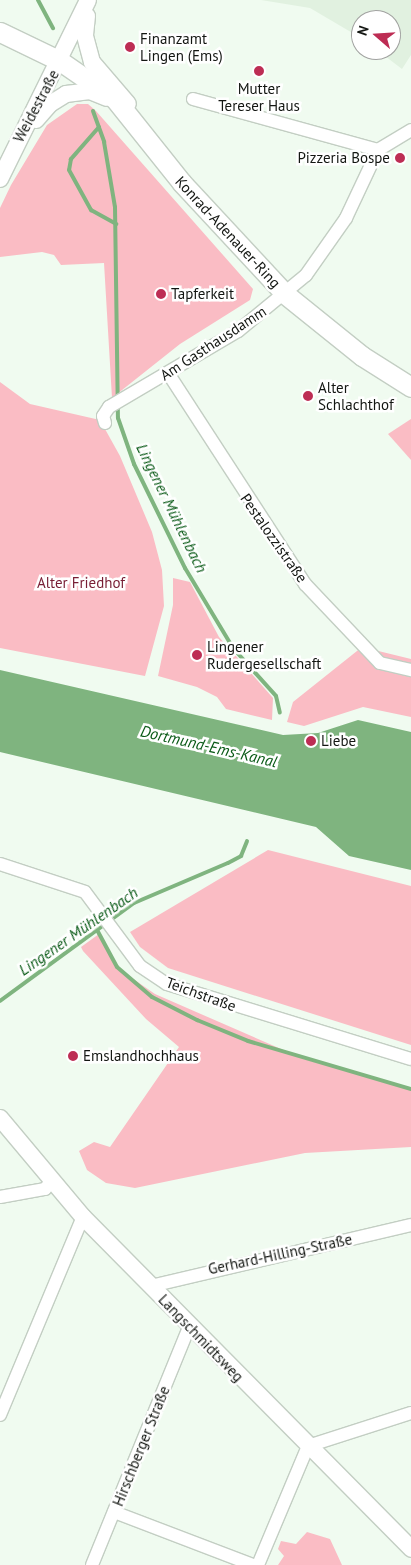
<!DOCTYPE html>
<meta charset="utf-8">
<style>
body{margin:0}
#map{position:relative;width:411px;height:1565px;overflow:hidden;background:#f0fbf0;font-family:"PT Sans",sans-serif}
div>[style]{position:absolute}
.built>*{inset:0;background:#e1f1e0}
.green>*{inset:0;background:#fabcc4}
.water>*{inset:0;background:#7fb47f}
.stream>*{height:4px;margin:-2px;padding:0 2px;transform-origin:2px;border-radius:2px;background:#7fb47f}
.roads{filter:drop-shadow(1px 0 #c3cec3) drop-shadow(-1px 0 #c3cec3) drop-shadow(0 1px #c3cec3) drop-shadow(0 -1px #c3cec3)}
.minor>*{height:12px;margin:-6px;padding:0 6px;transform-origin:6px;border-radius:6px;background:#fff}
.tertiary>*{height:16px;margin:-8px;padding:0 8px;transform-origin:8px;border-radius:8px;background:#fff}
.secondary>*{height:19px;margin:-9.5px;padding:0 9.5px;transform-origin:9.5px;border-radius:9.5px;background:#fff}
.dots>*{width:14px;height:14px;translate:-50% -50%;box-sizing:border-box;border:2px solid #fff;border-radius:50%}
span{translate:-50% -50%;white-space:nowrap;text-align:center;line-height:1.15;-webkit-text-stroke:5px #fff;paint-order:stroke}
.poi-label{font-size:15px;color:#131612}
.left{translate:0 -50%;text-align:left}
.right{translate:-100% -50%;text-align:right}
.street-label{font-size:15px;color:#131612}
.park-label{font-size:15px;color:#781e35}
.water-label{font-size:16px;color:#095a16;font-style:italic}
.north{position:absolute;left:351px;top:10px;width:50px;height:50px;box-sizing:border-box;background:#fff;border:1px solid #a1a2a0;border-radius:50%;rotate:289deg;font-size:14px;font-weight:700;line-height:20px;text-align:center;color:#131612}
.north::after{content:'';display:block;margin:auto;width:18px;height:22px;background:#bd2d54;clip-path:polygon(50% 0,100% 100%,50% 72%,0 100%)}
</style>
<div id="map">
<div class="built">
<i style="clip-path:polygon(261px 0,411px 0,411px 55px,402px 69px,377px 50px,391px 50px,391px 20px,361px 20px,361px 38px,310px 8px)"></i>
</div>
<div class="green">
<i style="clip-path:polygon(77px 104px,88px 104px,96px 111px,253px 289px,250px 300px,180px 344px,112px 398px,104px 263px,61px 265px,54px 255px,42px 252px,0 257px,0 208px,11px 185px,47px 125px)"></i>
<i style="clip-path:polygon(0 382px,30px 404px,100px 420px,120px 456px,152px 532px,162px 570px,164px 606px,145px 676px,0 648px)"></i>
<i style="clip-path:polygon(411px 419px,411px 460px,388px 434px)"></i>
<i style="clip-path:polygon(173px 578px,190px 582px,219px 637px,273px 698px,272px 720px,226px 709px,217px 697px,197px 687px,158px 676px,173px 605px)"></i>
<i style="clip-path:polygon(362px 647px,411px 659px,411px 717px,363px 707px,304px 726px,287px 722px,293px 702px)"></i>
<i style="clip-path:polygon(268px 850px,411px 886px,411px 1045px,168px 968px,140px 947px,130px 932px)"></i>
<i style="clip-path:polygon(99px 934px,116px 967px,155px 994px,304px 1059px,411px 1089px,411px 1147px,305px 1153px,135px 1188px,106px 1183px,87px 1170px,79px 1151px,94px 1142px,110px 1147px,179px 1047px,146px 1019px,83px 951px,81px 947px)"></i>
<i style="clip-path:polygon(307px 1532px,330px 1539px,342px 1565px,278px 1565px,284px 1556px,278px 1549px,281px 1541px,296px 1544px)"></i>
</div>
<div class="water">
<i style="clip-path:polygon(0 670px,283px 735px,318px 733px,358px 720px,411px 732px,411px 870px,349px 856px,316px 827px,0 752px)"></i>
</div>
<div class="stream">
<i style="left:38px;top:0;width:32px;rotate:62deg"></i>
<i style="left:93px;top:111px;width:33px;rotate:70deg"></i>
<i style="left:104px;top:142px;width:66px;rotate:80.4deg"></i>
<i style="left:115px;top:207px;width:211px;rotate:89.2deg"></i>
<i style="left:118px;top:418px;width:49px;rotate:70.8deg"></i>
<i style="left:134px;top:464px;width:116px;rotate:63.9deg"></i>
<i style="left:185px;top:568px;width:93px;rotate:59deg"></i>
<i style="left:233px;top:648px;width:64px;rotate:48.1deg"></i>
<i style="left:276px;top:696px;width:17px;rotate:77deg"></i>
<i style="left:99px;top:127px;width:43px;rotate:131.2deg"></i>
<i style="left:71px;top:159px;width:11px;rotate:100deg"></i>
<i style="left:69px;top:170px;width:46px;rotate:61.2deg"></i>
<i style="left:91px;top:210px;width:29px;rotate:29deg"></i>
<i style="left:96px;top:928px;width:44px;rotate:61.7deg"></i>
<i style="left:117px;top:967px;width:46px;rotate:40.6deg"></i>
<i style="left:152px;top:997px;width:51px;rotate:27.1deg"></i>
<i style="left:197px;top:1020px;width:55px;rotate:22.4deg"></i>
<i style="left:248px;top:1041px;width:170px;rotate:16.4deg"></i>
<i style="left:0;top:1001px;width:166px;rotate:-36.2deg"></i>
<i style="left:134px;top:903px;width:102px;rotate:-23.1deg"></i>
<i style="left:228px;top:863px;width:15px;rotate:-28deg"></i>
<i style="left:241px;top:856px;width:16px;rotate:-68deg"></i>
</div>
<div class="roads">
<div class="minor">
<i style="left:193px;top:99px;width:192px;rotate:15.4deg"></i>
<i style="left:378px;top:150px;width:39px;rotate:-31deg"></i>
<i style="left:168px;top:373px;width:252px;rotate:57deg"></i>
<i style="left:305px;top:584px;width:109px;rotate:46.5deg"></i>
<i style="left:380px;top:663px;width:32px;rotate:13deg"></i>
<i style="left:105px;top:423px;width:7px;rotate:-106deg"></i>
<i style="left:103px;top:416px;width:11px;rotate:-56deg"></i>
<i style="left:109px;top:407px;width:150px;rotate:-30.5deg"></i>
<i style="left:238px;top:331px;width:88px;rotate:-39.5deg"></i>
<i style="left:306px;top:275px;width:70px;rotate:-54.9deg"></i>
<i style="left:346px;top:218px;width:75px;rotate:-64.8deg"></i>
<i style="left:0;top:864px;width:89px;rotate:18.2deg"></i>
<i style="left:85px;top:892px;width:92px;rotate:53.4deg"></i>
<i style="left:140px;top:966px;width:32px;rotate:34deg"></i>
<i style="left:167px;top:984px;width:255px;rotate:17.1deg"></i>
<i style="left:0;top:1197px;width:46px;rotate:-10.1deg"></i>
<i style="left:45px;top:1189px;width:11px;rotate:-52deg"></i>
<i style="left:151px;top:1286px;width:267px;rotate:-13.2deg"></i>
<i style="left:0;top:1415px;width:215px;rotate:-67.3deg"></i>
<i style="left:114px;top:1512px;width:149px;rotate:20.9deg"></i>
<i style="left:92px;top:1565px;width:257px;rotate:-67.8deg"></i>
<i style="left:258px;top:1565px;width:129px;rotate:-67.2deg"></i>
<i style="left:308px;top:1446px;width:108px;rotate:-17.8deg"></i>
</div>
<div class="tertiary">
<i style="left:87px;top:16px;width:20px;rotate:96deg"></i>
<i style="left:85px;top:36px;width:27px;rotate:75deg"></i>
<i style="left:92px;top:62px;width:55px;rotate:49.4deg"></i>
<i style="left:36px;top:120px;width:21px;rotate:-49deg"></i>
<i style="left:50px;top:104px;width:19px;rotate:-32deg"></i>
<i style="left:66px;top:94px;width:24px;rotate:-7deg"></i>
<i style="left:90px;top:91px;width:18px;rotate:22deg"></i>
<i style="left:0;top:179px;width:199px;rotate:-63.8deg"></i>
<i style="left:0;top:1118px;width:129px;rotate:50deg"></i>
<i style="left:83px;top:1217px;width:467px;rotate:45.3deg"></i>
</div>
<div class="secondary">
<i style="left:0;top:32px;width:67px;rotate:25.8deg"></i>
<i style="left:60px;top:61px;width:67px;rotate:34.6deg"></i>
<i style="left:115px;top:99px;width:107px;rotate:51.4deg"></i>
<i style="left:182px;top:183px;width:151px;rotate:47.1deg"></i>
<i style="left:285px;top:294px;width:99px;rotate:38.8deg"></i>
<i style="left:362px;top:356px;width:58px;rotate:32.3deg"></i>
</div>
</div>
<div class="dots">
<i style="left:130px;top:47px;background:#bd2d54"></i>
<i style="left:259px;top:71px;background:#bd2d54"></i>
<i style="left:400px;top:158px;background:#bd2d54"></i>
<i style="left:161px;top:294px;background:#bd2d54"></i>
<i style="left:308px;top:396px;background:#bd2d54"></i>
<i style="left:197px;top:655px;background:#bd2d54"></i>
<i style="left:311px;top:741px;background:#bd2d54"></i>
<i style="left:73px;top:1056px;background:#bd2d54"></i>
</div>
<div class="poi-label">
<span class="left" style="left:140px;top:47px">Finanzamt<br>Lingen (Ems)</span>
<span style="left:259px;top:97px">Mutter<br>Tereser Haus</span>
<span class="right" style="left:390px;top:158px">Pizzeria Bospe</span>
<span class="left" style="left:171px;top:294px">Tapferkeit</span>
<span class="left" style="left:318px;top:396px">Alter<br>Schlachthof</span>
<span class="left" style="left:207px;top:655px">Lingener<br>Rudergesellschaft</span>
<span class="left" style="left:321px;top:741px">Liebe</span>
<span class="left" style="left:83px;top:1056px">Emslandhochhaus</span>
</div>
<div class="street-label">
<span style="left:36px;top:106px;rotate:-62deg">Weidestraße</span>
<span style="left:228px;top:232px;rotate:47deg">Konrad-Adenauer-Ring</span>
<span style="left:213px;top:343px;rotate:-33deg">Am Gasthausdamm</span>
<span style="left:274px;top:538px;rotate:55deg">Pestalozzistraße</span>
<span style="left:201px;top:994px;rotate:20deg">Teichstraße</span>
<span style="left:280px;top:1254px;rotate:-12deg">Gerhard-Hilling-Straße</span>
<span style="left:201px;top:1338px;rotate:46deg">Langschmidtsweg</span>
<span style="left:141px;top:1446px;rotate:-68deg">Hirschberger Straße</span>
</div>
<div class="park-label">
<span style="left:81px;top:583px">Alter Friedhof</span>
</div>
<div class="water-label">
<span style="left:172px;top:508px;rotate:64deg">Lingener Mühlenbach</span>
<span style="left:209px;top:746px;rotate:13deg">Dortmund-Ems-Kanal</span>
<span style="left:78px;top:931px;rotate:-35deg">Lingener Mühlenbach</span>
</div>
<div class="north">N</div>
</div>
